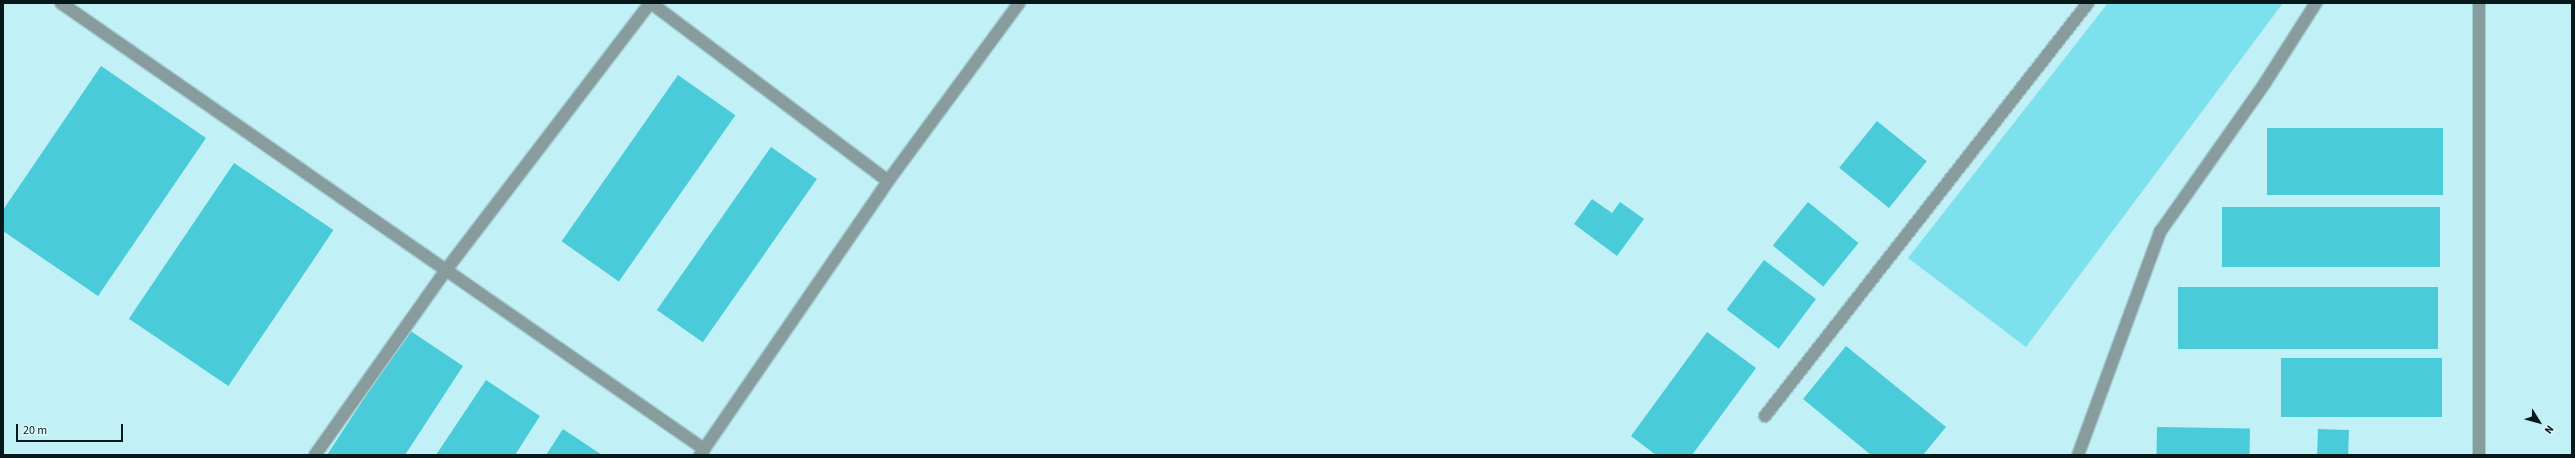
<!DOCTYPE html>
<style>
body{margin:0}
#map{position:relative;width:2575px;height:458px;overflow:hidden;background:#c1f0f6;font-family:"Source Sans 3",sans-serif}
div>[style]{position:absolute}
.green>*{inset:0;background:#7de0ed}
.building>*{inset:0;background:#49cbda;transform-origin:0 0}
.roads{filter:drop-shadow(1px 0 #a3cdd3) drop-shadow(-1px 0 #a3cdd3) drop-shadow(0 1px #a3cdd3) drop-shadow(0 -1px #a3cdd3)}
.lane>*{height:12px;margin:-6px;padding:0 6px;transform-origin:6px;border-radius:6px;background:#889b9d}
span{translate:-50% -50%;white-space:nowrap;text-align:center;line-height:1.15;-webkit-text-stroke:3.5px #def9fd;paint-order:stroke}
.frame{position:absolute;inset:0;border:4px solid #06181a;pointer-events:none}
.north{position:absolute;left:2519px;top:402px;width:40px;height:40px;-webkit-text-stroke:3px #def9fd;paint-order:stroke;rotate:127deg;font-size:11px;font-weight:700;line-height:16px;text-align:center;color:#06181a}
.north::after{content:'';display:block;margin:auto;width:14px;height:18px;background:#06181a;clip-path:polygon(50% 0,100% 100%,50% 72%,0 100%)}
.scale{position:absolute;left:16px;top:424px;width:107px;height:18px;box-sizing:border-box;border:2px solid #06181a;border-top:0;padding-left:5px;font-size:12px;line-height:14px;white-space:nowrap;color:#06181a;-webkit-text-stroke:3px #def9fd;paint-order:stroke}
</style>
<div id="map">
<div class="green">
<i style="clip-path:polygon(2108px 3px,2283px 3px,2026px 347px,1908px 258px)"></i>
</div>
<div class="building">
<i style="clip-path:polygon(101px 66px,206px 138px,98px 296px,3px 231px,3px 210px)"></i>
<i style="left:678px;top:75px;width:70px;height:203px;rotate:35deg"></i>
<i style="left:1877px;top:121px;width:64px;height:60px;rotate:39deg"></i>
<i style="left:2443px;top:128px;width:67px;height:176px;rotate:90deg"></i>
<i style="left:771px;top:147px;width:56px;height:199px;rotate:35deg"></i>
<i style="left:234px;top:163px;width:120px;height:188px;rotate:34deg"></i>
<i style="clip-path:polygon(1592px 199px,1612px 213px,1620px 202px,1644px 219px,1617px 256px,1574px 224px)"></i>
<i style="left:1808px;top:202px;width:65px;height:56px;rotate:39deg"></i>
<i style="left:2440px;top:207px;width:60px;height:218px;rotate:90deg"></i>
<i style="left:1764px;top:260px;width:65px;height:62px;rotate:37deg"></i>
<i style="left:2178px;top:287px;width:260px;height:62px"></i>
<i style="clip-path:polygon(409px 330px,463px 366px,405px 455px,327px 455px)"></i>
<i style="clip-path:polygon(1707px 332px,1756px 368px,1692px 455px,1656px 455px,1631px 436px)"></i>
<i style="clip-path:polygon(1846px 346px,1946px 427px,1923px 455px,1871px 455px,1803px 399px)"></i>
<i style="left:2281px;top:358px;width:161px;height:59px"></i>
<i style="clip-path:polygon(486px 380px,540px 416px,515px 455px,436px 455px)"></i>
<i style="left:2157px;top:427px;width:93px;height:28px;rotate:1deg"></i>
<i style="clip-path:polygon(563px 429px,602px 455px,546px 455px)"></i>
<i style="left:2318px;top:429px;width:31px;height:26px;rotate:2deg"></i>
</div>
<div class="roads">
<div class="lane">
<i style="left:61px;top:3px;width:783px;rotate:34.75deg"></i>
<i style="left:651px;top:3px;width:296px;rotate:36.9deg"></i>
<i style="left:2479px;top:3px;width:452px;rotate:90deg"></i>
<i style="left:1765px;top:416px;width:524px;rotate:-51.97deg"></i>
<i style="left:315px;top:455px;width:227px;rotate:-54.7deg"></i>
<i style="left:446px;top:270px;width:336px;rotate:-52.6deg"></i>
<i style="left:700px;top:455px;width:332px;rotate:-55.5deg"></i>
<i style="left:888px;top:181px;width:221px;rotate:-53.6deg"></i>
<i style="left:2078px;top:455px;width:238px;rotate:-69.8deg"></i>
<i style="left:2160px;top:232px;width:182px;rotate:-54.8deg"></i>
<i style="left:2265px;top:83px;width:95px;rotate:-57.5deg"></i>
</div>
</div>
<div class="frame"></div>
<div class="north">N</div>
<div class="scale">20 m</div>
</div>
